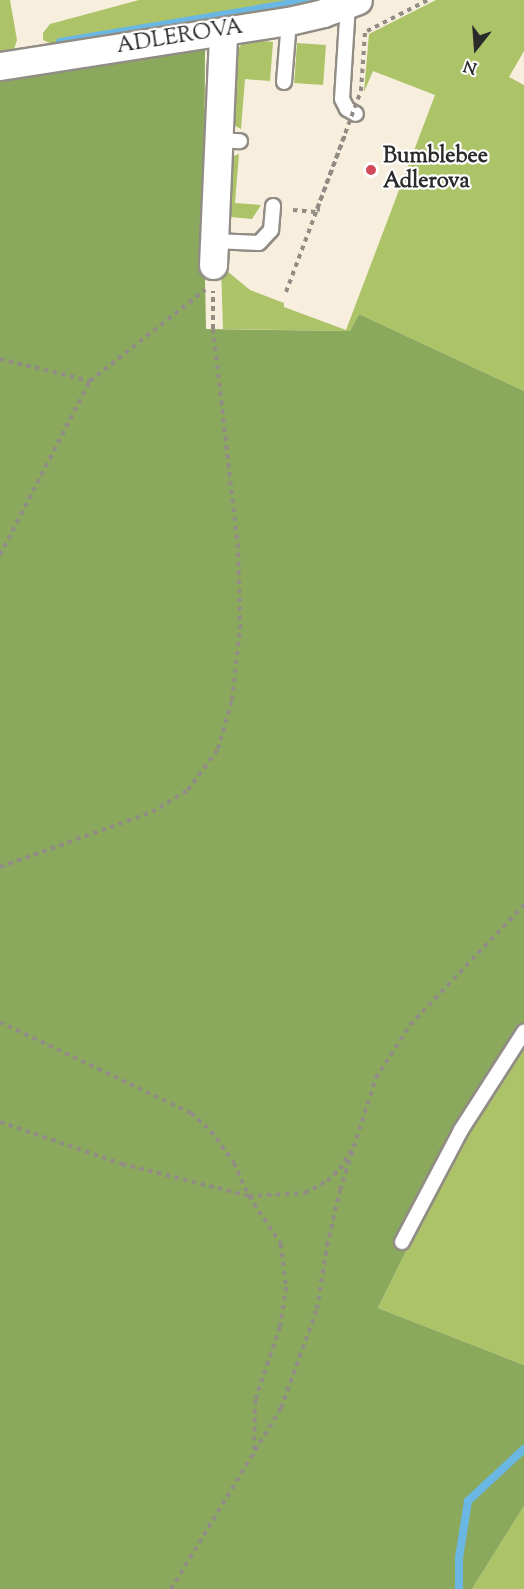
<!DOCTYPE html>
<style>
body{margin:0}
#map{position:relative;width:524px;height:1589px;overflow:hidden;background:#f7eedd;font-family:"Sorts Mill Goudy",serif}
div>[style]{position:absolute}
.green>*{inset:0;background:#adc367;transform-origin:0 0}
.forest>*{inset:0;background:#8aa95c}
.stream>*{height:8px;margin:-4px;padding:0 4px;transform-origin:4px;border-radius:4px;background:#6ab7e4}
.path>*{height:4px;margin-top:-2px;transform-origin:0;background:repeating-linear-gradient(90deg,#918c84 0 4.5px,transparent 0 9px)}
.roads{filter:drop-shadow(2px 0 #918c84) drop-shadow(-2px 0 #918c84) drop-shadow(0 2px #918c84) drop-shadow(0 -2px #918c84)}
.lane>*{height:14px;margin:-7px;padding:0 7px;transform-origin:7px;border-radius:7px;background:#fff}
.street>*{height:27px;margin:-13.5px;padding:0 13.5px;transform-origin:13.5px;border-radius:13.5px;background:#fff}
.path-bridge>*{height:4px;margin-top:-2px;transform-origin:0;background:repeating-linear-gradient(90deg,#918c84 0 4.5px,transparent 0 9px)}
.dots>*{width:16px;height:16px;translate:-50% -50%;box-sizing:border-box;border:3px solid #fff;border-radius:50%}
span{translate:-50% -50%;white-space:nowrap;text-align:center;line-height:1.15;-webkit-text-stroke:4.5px #fff;paint-order:stroke}
.street-label{font-size:22px;color:#2b2b2b}
.poi-label{font-size:22px;color:#2b2b2b;font-weight:700}
.left{translate:0 -50%;text-align:left}
.north{position:absolute;left:446px;top:18px;width:60px;height:60px;-webkit-text-stroke:4px #fff;paint-order:stroke;rotate:197deg;font-size:16px;font-weight:700;line-height:24px;text-align:center;color:#2b2b2b}
.north::after{content:'';display:block;margin:auto;width:21px;height:27px;background:#2b2b2b;clip-path:polygon(50% 0,100% 100%,50% 72%,0 100%)}
</style>
<div id="map">
<div class="green">
<i style="clip-path:polygon(0 0,10px 0,17px 40px,14px 49px,0 56px)"></i>
<i style="clip-path:polygon(139px 0,319px 0,54px 45px,43px 40px,43px 33px,50px 24px)"></i>
<i style="clip-path:polygon(436px 0,524px 0,524px 51px,509px 77px,524px 85px,524px 391px,359px 314px,350px 331px,223px 329px,221px 266px,250px 290px,284px 303px,284px 307px,346px 330px,435px 95px,373px 71px,364px 92px,369px 34px)"></i>
<i style="clip-path:polygon(253px 40px,273px 42px,270px 81px,245px 79px,241px 129px,230px 123px,234px 54px,241px 45px)"></i>
<i style="left:297px;top:43px;width:29px;height:40px;rotate:4deg"></i>
<i style="clip-path:polygon(239px 154px,235px 203px,261px 205px,252px 219px,231px 217px,225px 212px,226px 159px)"></i>
<i style="clip-path:polygon(524px 1025px,524px 1365px,378px 1308px,508px 1044px)"></i>
<i style="clip-path:polygon(524px 1506px,524px 1589px,472px 1589px)"></i>
</div>
<div class="forest">
<i style="clip-path:polygon(187px 48px,205px 49px,204px 228px,206px 329px,350px 331px,359px 314px,524px 391px,524px 1025px,508px 1044px,378px 1308px,524px 1365px,524px 1506px,472px 1589px,0 1589px,0 76px)"></i>
</div>
<div class="stream">
<i style="left:60px;top:42px;width:254px;rotate:-9.5deg"></i>
<i style="left:459px;top:1589px;width:31px;rotate:-90deg"></i>
<i style="left:459px;top:1558px;width:58px;rotate:-81deg"></i>
<i style="left:468px;top:1501px;width:76px;rotate:-42.9deg"></i>
</div>
<div class="path">
<i style="left:367px;top:31px;width:68px;rotate:-26.9deg"></i>
<i style="left:293px;top:210px;width:23px;rotate:5deg"></i>
<i style="left:286px;top:292px;width:171px;rotate:-69.4deg"></i>
<i style="left:0;top:359px;width:93px;rotate:13.7deg"></i>
<i style="left:90px;top:381px;width:147px;rotate:-38.4deg"></i>
<i style="left:0;top:555px;width:196px;rotate:-62.7deg"></i>
<i style="left:0;top:867px;width:162px;rotate:-19.9deg"></i>
<i style="left:152px;top:812px;width:42px;rotate:-31.4deg"></i>
<i style="left:188px;top:790px;width:51px;rotate:-53.8deg"></i>
<i style="left:218px;top:749px;width:51px;rotate:-74.1deg"></i>
<i style="left:232px;top:700px;width:71px;rotate:-83.6deg"></i>
<i style="left:240px;top:629px;width:81px;rotate:-91.4deg"></i>
<i style="left:238px;top:548px;width:220px;rotate:-96.5deg"></i>
<i style="left:213px;top:329px;width:38px;rotate:-90deg"></i>
<i style="left:0;top:1022px;width:212px;rotate:25.5deg"></i>
<i style="left:191px;top:1113px;width:27px;rotate:42deg"></i>
<i style="left:211px;top:1131px;width:39px;rotate:54deg"></i>
<i style="left:234px;top:1163px;width:36px;rotate:66deg"></i>
<i style="left:249px;top:1196px;width:58px;rotate:56.3deg"></i>
<i style="left:281px;top:1244px;width:43px;rotate:83.4deg"></i>
<i style="left:286px;top:1287px;width:40px;rotate:98.5deg"></i>
<i style="left:280px;top:1327px;width:77px;rotate:108.9deg"></i>
<i style="left:255px;top:1400px;width:55px;rotate:91deg"></i>
<i style="left:0;top:1122px;width:129px;rotate:19deg"></i>
<i style="left:122px;top:1164px;width:131px;rotate:14.1deg"></i>
<i style="left:249px;top:1196px;width:56px;rotate:-3.1deg"></i>
<i style="left:305px;top:1193px;width:25px;rotate:-29deg"></i>
<i style="left:327px;top:1181px;width:18px;rotate:-43deg"></i>
<i style="left:340px;top:1169px;width:22px;rotate:-60deg"></i>
<i style="left:171px;top:1589px;width:212px;rotate:-58.7deg"></i>
<i style="left:281px;top:1408px;width:105px;rotate:-70deg"></i>
<i style="left:317px;top:1309px;width:64px;rotate:-81deg"></i>
<i style="left:327px;top:1246px;width:57px;rotate:-76.9deg"></i>
<i style="left:340px;top:1190px;width:118px;rotate:-72.2deg"></i>
<i style="left:376px;top:1078px;width:63px;rotate:-57.3deg"></i>
<i style="left:410px;top:1025px;width:166px;rotate:-46.5deg"></i>
</div>
<div class="roads">
<div class="lane">
<i style="left:348px;top:4px;width:95px;rotate:93.6deg"></i>
<i style="left:342px;top:99px;width:11px;rotate:63deg"></i>
<i style="left:347px;top:109px;width:10px;rotate:29deg"></i>
<i style="left:284px;top:82px;width:61px;rotate:-85.3deg"></i>
<i style="left:218px;top:140px;width:22px;rotate:3deg"></i>
<i style="left:214px;top:241px;width:45px;rotate:2.5deg"></i>
<i style="left:259px;top:243px;width:18px;rotate:-47deg"></i>
<i style="left:271px;top:230px;width:24px;rotate:-85deg"></i>
<i style="left:402px;top:1242px;width:127px;rotate:-62.2deg"></i>
<i style="left:461px;top:1130px;width:117px;rotate:-57.3deg"></i>
</div>
<div class="street">
<i style="left:0;top:66px;width:292px;rotate:-8.9deg"></i>
<i style="left:289px;top:21px;width:35px;rotate:-13deg"></i>
<i style="left:323px;top:13px;width:37px;rotate:-20deg"></i>
<i style="left:213px;top:265px;width:233px;rotate:-87.5deg"></i>
</div>
</div>
<div class="path-bridge">
<i style="left:320px;top:210px;width:3px;rotate:-162deg"></i>
<i style="left:317px;top:209px;width:126px;rotate:-69.6deg"></i>
<i style="left:361px;top:91px;width:59px;rotate:-86.1deg"></i>
</div>
<div class="dots">
<i style="left:371px;top:170px;background:#d1495b"></i>
</div>
<div class="street-label">
<span style="left:180px;top:38px;rotate:-9deg">ADLEROVA</span>
</div>
<div class="poi-label">
<span class="left" style="left:383px;top:170px">Bumblebee<br>Adlerova</span>
</div>
<div class="north">N</div>
</div>
